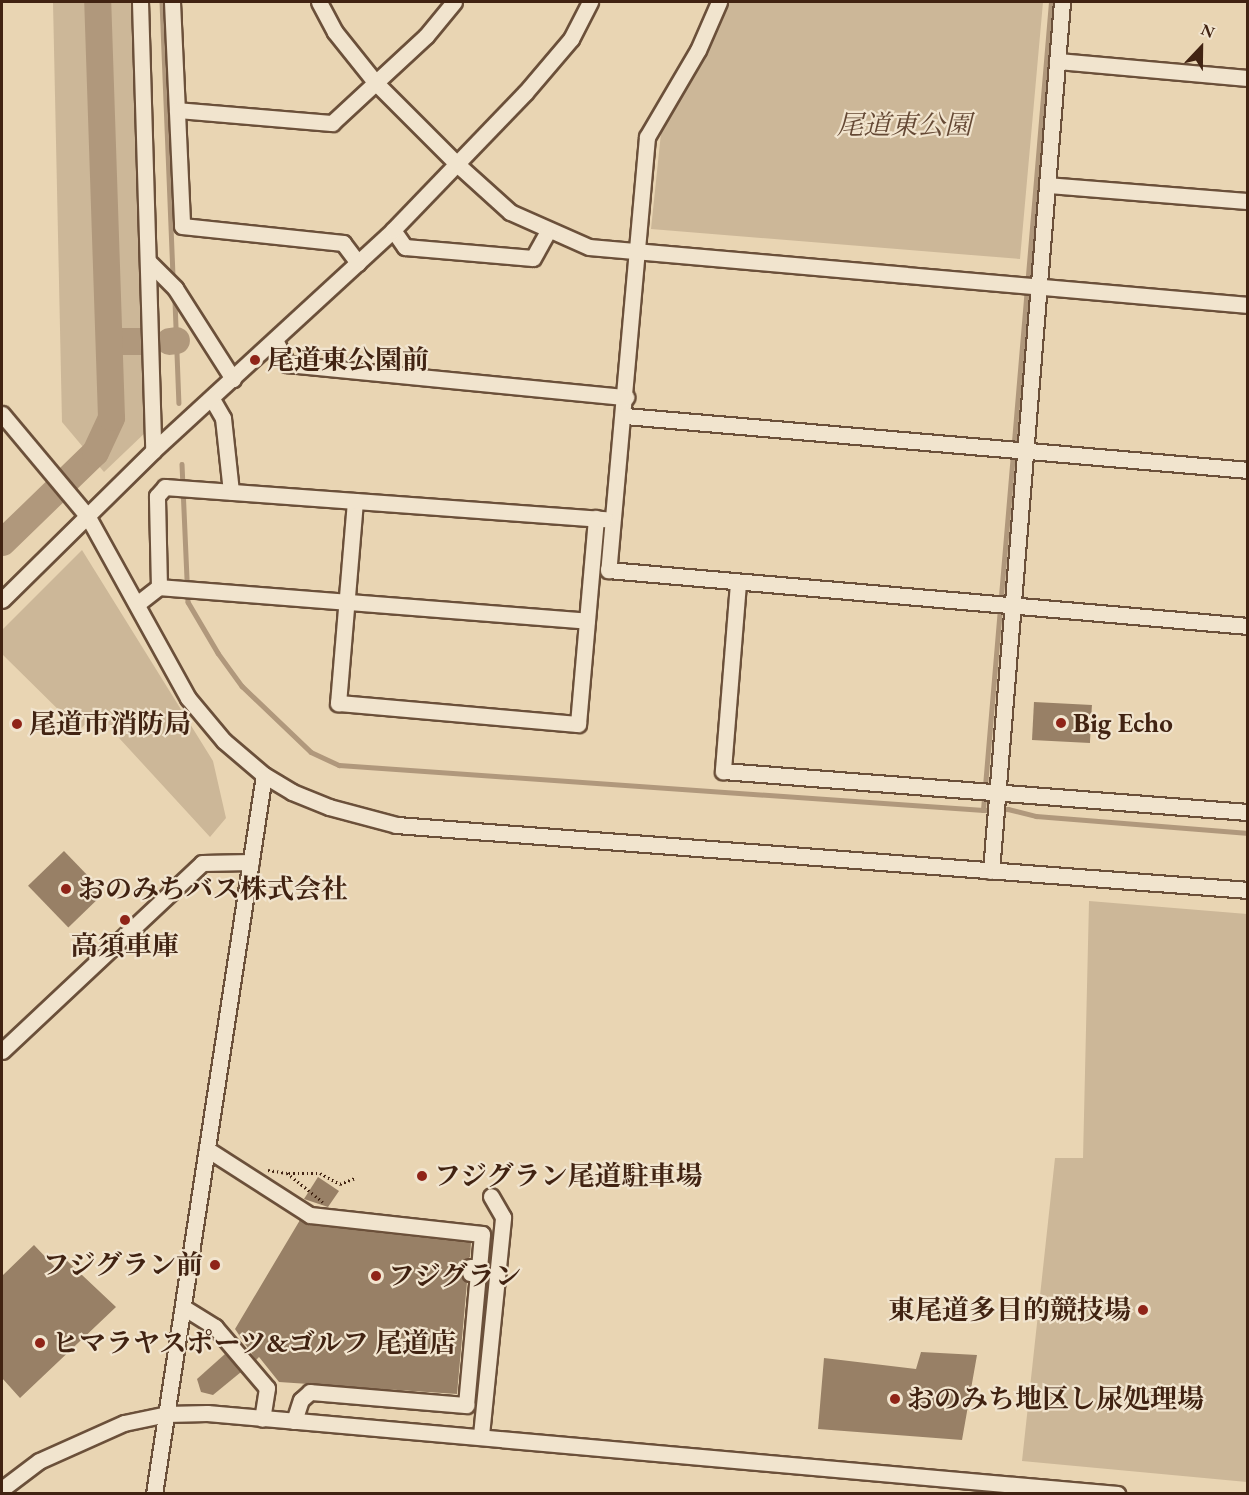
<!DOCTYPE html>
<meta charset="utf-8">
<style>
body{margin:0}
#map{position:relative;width:1249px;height:1495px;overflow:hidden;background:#e9d5b3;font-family:"EB Garamond","Noto Serif JP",serif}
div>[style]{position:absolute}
.green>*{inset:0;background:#ccb798}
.stream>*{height:4.5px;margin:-2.25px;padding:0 2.25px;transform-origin:2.25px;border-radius:2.25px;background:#b0987c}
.river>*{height:27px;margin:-13.5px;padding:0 13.5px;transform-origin:13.5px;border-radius:13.5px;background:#b0987c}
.building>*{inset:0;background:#988066;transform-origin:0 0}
.path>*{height:3px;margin-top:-1.5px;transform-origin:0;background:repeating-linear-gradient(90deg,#412312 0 1.5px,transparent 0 4.5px)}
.roads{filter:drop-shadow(2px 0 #6b503a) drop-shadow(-2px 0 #6b503a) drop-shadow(0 2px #6b503a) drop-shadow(0 -2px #6b503a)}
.minor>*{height:15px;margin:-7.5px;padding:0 7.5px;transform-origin:7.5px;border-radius:7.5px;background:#f1e4ce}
.dots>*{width:16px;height:16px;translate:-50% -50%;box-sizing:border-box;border:3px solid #f1e4ce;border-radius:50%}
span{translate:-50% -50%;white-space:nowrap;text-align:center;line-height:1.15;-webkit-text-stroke:4.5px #f1e4ce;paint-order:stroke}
.park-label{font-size:27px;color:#644834;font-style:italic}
.poi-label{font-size:27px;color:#412312;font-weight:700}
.left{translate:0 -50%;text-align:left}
.right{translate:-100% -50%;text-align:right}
.frame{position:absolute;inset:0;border:3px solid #412312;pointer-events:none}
.north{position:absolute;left:1171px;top:18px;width:60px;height:60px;-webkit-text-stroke:4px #f1e4ce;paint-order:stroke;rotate:22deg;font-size:16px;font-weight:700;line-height:24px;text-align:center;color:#412312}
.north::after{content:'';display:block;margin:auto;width:21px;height:27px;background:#412312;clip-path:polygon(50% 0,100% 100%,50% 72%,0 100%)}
</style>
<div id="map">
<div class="green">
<i style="clip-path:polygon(53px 2px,132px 2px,148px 430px,104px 472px,62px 422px)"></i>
<i style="clip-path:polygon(728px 2px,1043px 2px,1020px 259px,651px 229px,661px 133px,704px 59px)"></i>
<i style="clip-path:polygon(82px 550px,213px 761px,226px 818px,210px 837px,97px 714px,79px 730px,2px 654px,2px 630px)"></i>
<i style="clip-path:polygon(1089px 901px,1247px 914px,1247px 1482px,1022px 1461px,1055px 1158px,1083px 1158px)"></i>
</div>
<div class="stream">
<i style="left:162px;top:2px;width:271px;rotate:87.7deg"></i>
<i style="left:175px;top:301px;width:102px;rotate:87.8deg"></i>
<i style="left:182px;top:464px;width:138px;rotate:87.5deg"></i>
<i style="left:188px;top:602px;width:59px;rotate:59.5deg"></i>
<i style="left:218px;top:653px;width:41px;rotate:54deg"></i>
<i style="left:242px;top:686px;width:95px;rotate:43.7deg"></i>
<i style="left:311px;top:752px;width:31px;rotate:25deg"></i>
<i style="left:339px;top:765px;width:646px;rotate:4deg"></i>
<i style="left:983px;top:810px;width:25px;rotate:-2deg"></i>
<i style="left:1008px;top:809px;width:29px;rotate:14deg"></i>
<i style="left:1036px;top:816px;width:213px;rotate:4.6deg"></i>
<i style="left:983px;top:810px;width:811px;rotate:-85.19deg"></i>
</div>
<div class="river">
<i style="left:109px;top:341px;width:34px"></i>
<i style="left:169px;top:341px;width:7px;rotate:-8deg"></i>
<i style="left:2px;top:542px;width:129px;rotate:-44.1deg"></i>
<i style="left:95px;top:452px;width:38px;rotate:-65deg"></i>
<i style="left:111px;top:417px;width:415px;rotate:-91.9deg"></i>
</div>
<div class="building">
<i style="left:1034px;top:702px;width:58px;height:38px;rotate:3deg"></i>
<i style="left:64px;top:851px;width:58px;height:50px;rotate:46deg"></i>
<i style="clip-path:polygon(318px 1177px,339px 1191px,328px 1207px,304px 1199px)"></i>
<i style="clip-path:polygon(300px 1220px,309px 1225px,471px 1243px,470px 1257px,460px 1266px,461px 1277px,467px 1282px,457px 1394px,279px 1382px,259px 1357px,256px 1360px,235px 1329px)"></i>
<i style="clip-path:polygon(34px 1245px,55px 1267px,64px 1258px,116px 1307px,20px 1398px,2px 1378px,2px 1276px)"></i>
<i style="clip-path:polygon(921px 1352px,977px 1355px,962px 1440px,818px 1429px,824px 1358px,916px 1369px)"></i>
<i style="clip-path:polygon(225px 1354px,241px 1372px,213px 1395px,201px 1392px,197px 1379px)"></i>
</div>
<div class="path">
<i style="left:268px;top:1170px;width:19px;rotate:9deg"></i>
<i style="left:287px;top:1173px;width:46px;rotate:38.9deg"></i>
<i style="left:289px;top:1173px;width:31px"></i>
<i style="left:320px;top:1173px;width:23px;rotate:29deg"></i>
<i style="left:340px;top:1184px;width:16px;rotate:-22deg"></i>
</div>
<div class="roads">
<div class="minor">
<i style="left:140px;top:2px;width:449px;rotate:88.3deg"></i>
<i style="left:172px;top:2px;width:224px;rotate:87.4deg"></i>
<i style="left:182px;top:226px;width:162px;rotate:6deg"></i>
<i style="left:343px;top:243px;width:25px;rotate:53deg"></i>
<i style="left:319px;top:2px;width:34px;rotate:62deg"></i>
<i style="left:335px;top:32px;width:64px;rotate:51.3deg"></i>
<i style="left:375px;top:82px;width:117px;rotate:45deg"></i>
<i style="left:458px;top:165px;width:70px;rotate:42.1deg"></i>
<i style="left:510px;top:212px;width:86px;rotate:23.9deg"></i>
<i style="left:589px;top:247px;width:662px;rotate:5.03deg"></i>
<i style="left:719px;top:2px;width:52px;rotate:113.6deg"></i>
<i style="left:698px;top:50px;width:101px;rotate:120.4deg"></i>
<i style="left:647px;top:137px;width:435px;rotate:95.1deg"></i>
<i style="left:608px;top:570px;width:642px;rotate:5deg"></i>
<i style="left:1057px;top:61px;width:192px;rotate:5.1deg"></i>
<i style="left:177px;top:110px;width:156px;rotate:4.8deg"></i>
<i style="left:332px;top:123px;width:128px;rotate:-42.8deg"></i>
<i style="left:426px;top:36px;width:44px;rotate:-50.5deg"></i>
<i style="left:1047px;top:185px;width:202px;rotate:4.6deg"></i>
<i style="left:393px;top:230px;width:21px;rotate:55deg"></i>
<i style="left:405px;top:247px;width:128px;rotate:4.9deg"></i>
<i style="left:533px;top:258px;width:31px;rotate:-61deg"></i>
<i style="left:149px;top:262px;width:37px;rotate:45deg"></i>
<i style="left:175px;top:288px;width:108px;rotate:57.5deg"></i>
<i style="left:276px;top:342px;width:25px;rotate:63deg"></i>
<i style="left:287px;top:364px;width:341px;rotate:5.6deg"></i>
<i style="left:212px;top:399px;width:22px;rotate:60deg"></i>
<i style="left:223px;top:418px;width:74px;rotate:83.8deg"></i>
<i style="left:2px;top:414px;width:134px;rotate:50.1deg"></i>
<i style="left:88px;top:517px;width:207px;rotate:61.1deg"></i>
<i style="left:188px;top:698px;width:56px;rotate:50.1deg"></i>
<i style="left:224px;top:741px;width:52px;rotate:40.4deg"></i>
<i style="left:264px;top:775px;width:33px;rotate:31deg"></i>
<i style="left:292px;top:792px;width:40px;rotate:22deg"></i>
<i style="left:329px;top:807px;width:69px;rotate:15deg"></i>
<i style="left:396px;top:825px;width:854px;rotate:4.36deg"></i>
<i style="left:625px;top:416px;width:625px;rotate:4.95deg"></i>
<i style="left:355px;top:501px;width:203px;rotate:94.8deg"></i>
<i style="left:338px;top:703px;width:241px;rotate:5deg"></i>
<i style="left:578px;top:724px;width:207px;rotate:-85deg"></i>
<i style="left:738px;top:583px;width:189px;rotate:94.6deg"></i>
<i style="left:723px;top:771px;width:527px;rotate:4.47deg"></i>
<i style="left:159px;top:587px;width:91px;rotate:-91.3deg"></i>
<i style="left:157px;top:496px;width:12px;rotate:-48deg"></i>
<i style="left:165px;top:487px;width:441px;rotate:4.2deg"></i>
<i style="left:2px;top:600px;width:212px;rotate:-44.6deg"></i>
<i style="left:153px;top:451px;width:326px;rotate:-42.6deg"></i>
<i style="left:393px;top:230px;width:190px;rotate:-46.1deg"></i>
<i style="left:525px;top:93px;width:71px;rotate:-49.6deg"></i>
<i style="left:571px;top:39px;width:42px;rotate:-62.8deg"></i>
<i style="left:137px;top:604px;width:28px;rotate:-38deg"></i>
<i style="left:159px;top:587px;width:429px;rotate:4.5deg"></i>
<i style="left:991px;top:871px;width:872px;rotate:-85.33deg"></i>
<i style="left:2px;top:1051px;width:274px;rotate:-43.2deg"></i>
<i style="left:202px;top:863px;width:49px;rotate:-1.2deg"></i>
<i style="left:207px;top:1149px;width:122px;rotate:32.7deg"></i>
<i style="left:310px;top:1215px;width:173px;rotate:6.3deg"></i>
<i style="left:482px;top:1234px;width:33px;rotate:95deg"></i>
<i style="left:479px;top:1267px;width:9px;rotate:180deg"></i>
<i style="left:183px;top:1307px;width:38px;rotate:32deg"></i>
<i style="left:215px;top:1327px;width:80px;rotate:49.6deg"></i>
<i style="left:267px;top:1388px;width:31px;rotate:99deg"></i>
<i style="left:294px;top:1421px;width:22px;rotate:-72deg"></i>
<i style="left:301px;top:1400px;width:12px;rotate:-42deg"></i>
<i style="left:310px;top:1392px;width:157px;rotate:4.8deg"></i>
<i style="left:466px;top:1405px;width:132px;rotate:-84.8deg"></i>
<i style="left:478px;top:1274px;width:8px;rotate:-173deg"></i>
<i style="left:481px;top:1435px;width:219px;rotate:-84.2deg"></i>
<i style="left:503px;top:1217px;width:24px;rotate:-120deg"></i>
<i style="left:2px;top:1489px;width:46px;rotate:-37.1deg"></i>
<i style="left:39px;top:1461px;width:93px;rotate:-24.1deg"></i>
<i style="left:124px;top:1423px;width:44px;rotate:-11.8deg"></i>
<i style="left:167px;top:1414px;width:40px;rotate:-1.4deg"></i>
<i style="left:207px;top:1413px;width:914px;rotate:5.09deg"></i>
<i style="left:154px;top:1494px;width:727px;rotate:-81.3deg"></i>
</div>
</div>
<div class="dots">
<i style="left:255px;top:360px;background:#8f2418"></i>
<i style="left:1061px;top:723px;background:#8f2418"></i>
<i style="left:17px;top:724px;background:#8f2418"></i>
<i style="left:66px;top:889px;background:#8f2418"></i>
<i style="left:125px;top:920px;background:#8f2418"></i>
<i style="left:422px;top:1176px;background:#8f2418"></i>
<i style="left:215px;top:1265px;background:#8f2418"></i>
<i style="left:376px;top:1276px;background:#8f2418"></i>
<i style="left:1143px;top:1310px;background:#8f2418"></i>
<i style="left:40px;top:1343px;background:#8f2418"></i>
<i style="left:895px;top:1399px;background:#8f2418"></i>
</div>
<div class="park-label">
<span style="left:904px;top:125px">尾道東公園</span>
</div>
<div class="poi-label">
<span class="left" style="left:267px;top:360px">尾道東公園前</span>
<span class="left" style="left:1073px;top:723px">Big Echo</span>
<span class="left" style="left:29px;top:724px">尾道市消防局</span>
<span class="left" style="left:78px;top:889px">おのみちバス株式会社</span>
<span style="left:125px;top:946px">高須車庫</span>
<span class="left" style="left:434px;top:1176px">フジグラン尾道駐車場</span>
<span class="right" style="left:203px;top:1265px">フジグラン前</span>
<span class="left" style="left:388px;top:1276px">フジグラン</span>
<span class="right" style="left:1131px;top:1310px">東尾道多目的競技場</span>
<span class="left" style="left:52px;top:1343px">ヒマラヤスポーツ&amp;ゴルフ 尾道店</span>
<span class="left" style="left:907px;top:1399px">おのみち地区し尿処理場</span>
</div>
<div class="frame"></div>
<div class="north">N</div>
</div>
